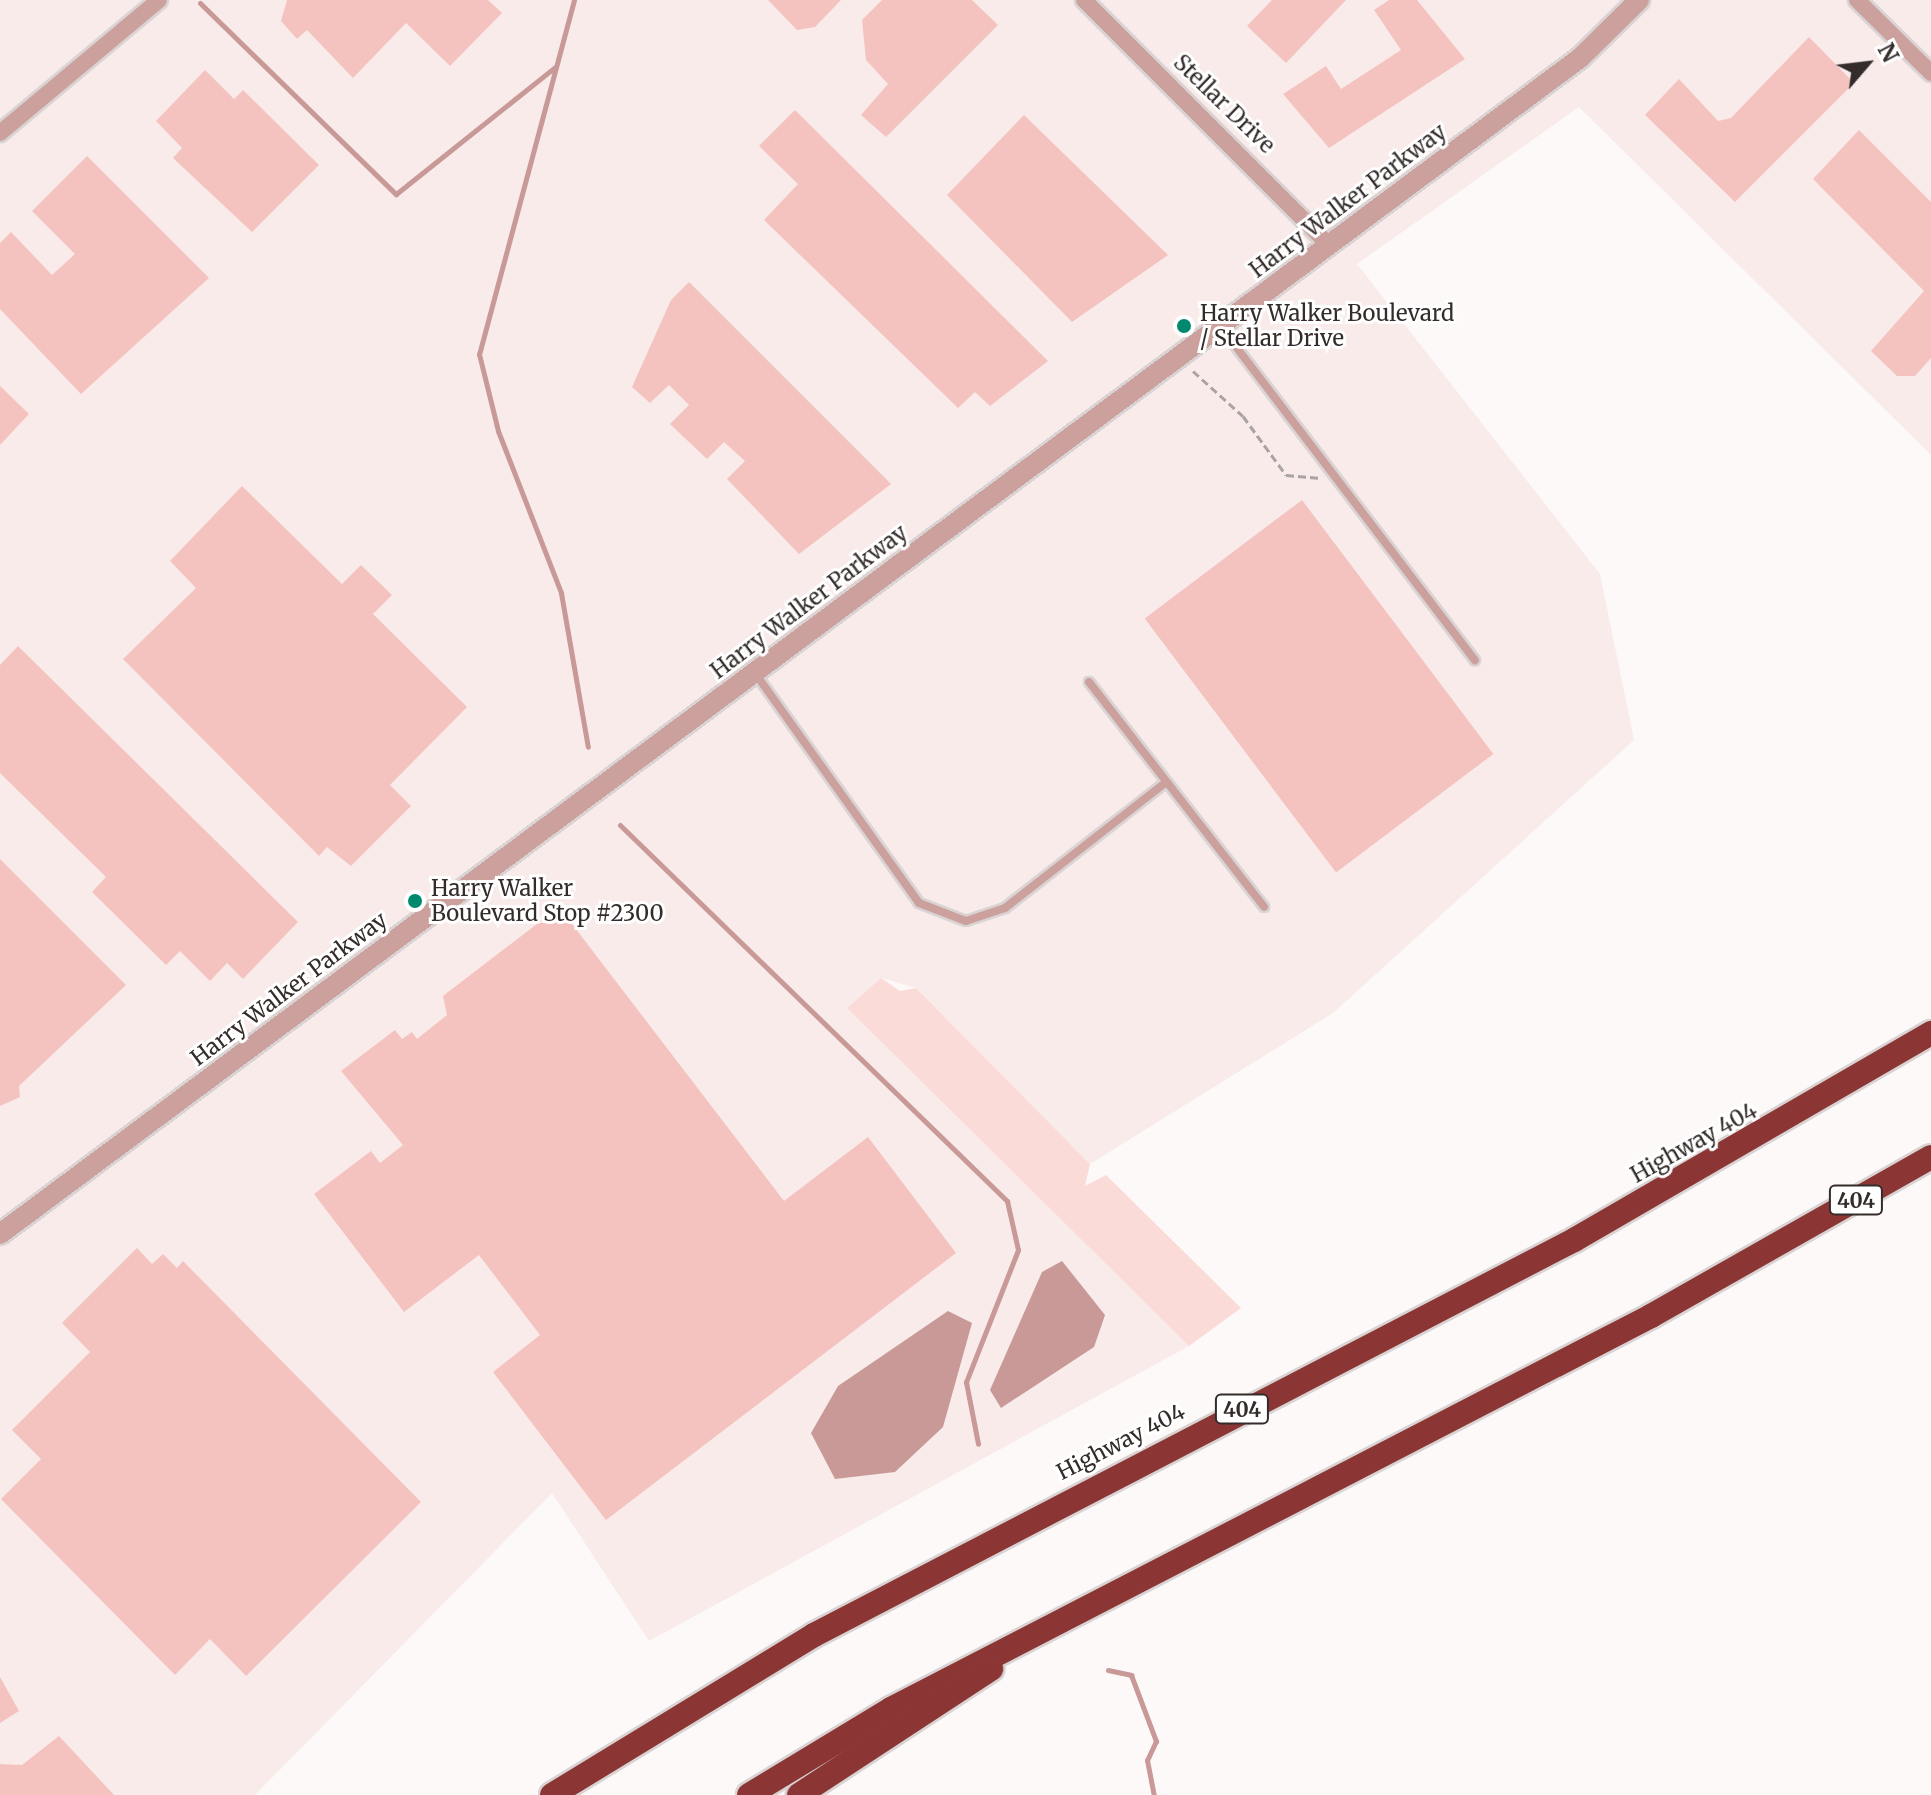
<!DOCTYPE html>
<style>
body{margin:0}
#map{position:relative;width:1931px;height:1795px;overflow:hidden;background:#fdf9f8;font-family:Merriweather,serif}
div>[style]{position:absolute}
.built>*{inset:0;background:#f8ebea}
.green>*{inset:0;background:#fbdbd8}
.water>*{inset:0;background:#c89996}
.stream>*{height:5px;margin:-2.5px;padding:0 2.5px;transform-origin:2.5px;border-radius:2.5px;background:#c89996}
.building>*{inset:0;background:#f5c3bf;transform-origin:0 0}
.path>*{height:3px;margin-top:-1.5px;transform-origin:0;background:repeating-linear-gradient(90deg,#a9a3a2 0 8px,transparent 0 12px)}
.roads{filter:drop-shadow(2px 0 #d9d4d3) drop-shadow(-2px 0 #d9d4d3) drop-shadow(0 2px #d9d4d3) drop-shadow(0 -2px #d9d4d3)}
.service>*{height:8px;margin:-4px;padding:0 4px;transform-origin:4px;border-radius:4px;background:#cca09d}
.minor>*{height:16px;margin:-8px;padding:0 8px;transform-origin:8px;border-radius:8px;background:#cca09d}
.tertiary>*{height:20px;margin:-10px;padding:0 10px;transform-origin:10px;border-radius:10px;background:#cca09d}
.motorway>*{height:24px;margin:-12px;padding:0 12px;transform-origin:12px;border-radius:12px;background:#8b3635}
.dots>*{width:22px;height:22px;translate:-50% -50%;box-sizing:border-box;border:4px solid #fff;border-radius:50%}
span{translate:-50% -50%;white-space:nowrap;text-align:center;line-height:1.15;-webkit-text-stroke:6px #fff;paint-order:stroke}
.shield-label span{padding:2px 6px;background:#fff;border:2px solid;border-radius:6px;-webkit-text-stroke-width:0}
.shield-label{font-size:20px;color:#342c2b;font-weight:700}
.street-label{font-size:22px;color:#342c2b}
.poi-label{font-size:22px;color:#342c2b}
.left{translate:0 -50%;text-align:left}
.north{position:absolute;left:1827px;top:24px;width:80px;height:80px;-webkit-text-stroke:6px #fff;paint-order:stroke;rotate:62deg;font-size:22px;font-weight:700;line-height:32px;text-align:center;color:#342c2b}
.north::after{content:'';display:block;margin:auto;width:28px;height:36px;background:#342c2b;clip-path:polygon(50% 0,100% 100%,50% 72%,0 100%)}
</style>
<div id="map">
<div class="built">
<i style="clip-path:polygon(0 0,1931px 0,1931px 455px,1579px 107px,1357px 264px,1600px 574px,1634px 740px,1333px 1013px,1090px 1164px,916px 988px,881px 978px,847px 1008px,1189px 1346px,649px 1641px,552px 1493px,255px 1795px,0 1795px)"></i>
</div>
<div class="green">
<i style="clip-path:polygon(881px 978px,900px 991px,916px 988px,1090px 1164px,1085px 1186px,1106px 1175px,1241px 1308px,1189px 1346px,847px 1008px)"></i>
</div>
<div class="water">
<i style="clip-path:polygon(1062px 1261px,1105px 1315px,1094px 1347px,1001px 1408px,990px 1390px,1042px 1272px)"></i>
<i style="clip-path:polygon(948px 1311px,972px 1323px,943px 1427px,895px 1472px,835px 1479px,811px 1433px,838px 1386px)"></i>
</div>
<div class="stream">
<i style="left:574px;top:0;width:367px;rotate:105deg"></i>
<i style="left:479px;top:354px;width:79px;rotate:76.1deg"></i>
<i style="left:498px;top:431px;width:174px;rotate:68.7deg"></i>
<i style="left:561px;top:593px;width:156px;rotate:80.1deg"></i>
<i style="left:200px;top:3px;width:274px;rotate:44.3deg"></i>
<i style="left:396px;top:194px;width:203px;rotate:-38.6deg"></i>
<i style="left:620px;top:825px;width:540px;rotate:44.17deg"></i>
<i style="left:1007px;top:1201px;width:50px;rotate:77.3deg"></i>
<i style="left:1018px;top:1250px;width:142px;rotate:111.5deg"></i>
<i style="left:966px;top:1382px;width:63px;rotate:79deg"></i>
<i style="left:1108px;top:1670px;width:24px;rotate:12deg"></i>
<i style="left:1131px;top:1675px;width:71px;rotate:69.3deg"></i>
<i style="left:1156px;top:1741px;width:21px;rotate:115deg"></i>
<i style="left:1147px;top:1760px;width:36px;rotate:79deg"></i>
</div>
<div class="building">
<i style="clip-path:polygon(287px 0,488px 0,502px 13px,450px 66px,406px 23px,353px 78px,307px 30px,297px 39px,281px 21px)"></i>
<i style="clip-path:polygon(768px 0,841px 0,815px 27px,797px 30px)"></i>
<i style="clip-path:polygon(882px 0,972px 0,998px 25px,886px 137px,861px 115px,888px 84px,866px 60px,862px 20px)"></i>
<i style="clip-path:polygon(1272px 0,1346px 0,1286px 63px,1247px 26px)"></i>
<i style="clip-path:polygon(1389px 0,1417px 0,1465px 59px,1329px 148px,1283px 94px,1326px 66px,1341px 89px,1401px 50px,1374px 10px)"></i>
<i style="clip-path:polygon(1809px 37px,1854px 83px,1735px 202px,1645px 115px,1679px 79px,1718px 121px,1731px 118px)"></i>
<i style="clip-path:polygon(205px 70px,234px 99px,243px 90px,319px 165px,252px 232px,173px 158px,182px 148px,156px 121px)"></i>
<i style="clip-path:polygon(795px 110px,1048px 361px,990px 406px,975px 392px,958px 408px,764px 220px,798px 184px,759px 146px)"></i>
<i style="clip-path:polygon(1024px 115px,1168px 255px,1072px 322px,947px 195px)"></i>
<i style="clip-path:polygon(1859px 130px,1931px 202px,1931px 358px,1915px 376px,1897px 376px,1871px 351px,1924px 291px,1813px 179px)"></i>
<i style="clip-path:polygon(87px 156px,209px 278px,81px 394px,0 309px,0 243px,11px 232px,52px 275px,75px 254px,32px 211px)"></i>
<i style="clip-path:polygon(689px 282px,891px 484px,799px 554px,727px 479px,745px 461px,724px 442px,707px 459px,670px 424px,689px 405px,669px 385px,650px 403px,632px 387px,671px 300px)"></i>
<i style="clip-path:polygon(0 386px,29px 414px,0 445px)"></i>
<i style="clip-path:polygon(242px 486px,342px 584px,361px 565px,392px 595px,373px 614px,467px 707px,390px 785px,411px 806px,351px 866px,327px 847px,319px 856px,123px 659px,196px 588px,170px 561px)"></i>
<i style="left:1302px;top:500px;width:318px;height:197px;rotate:53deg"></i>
<i style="clip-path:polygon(18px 646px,298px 922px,243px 979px,227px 963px,210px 981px,180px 951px,166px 965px,92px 892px,106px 877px,0 773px,0 665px)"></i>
<i style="clip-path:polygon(0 859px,126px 985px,19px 1086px,20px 1097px,0 1106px)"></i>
<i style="clip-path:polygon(559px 907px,784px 1201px,868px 1137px,956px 1253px,606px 1520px,493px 1372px,540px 1335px,479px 1255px,404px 1312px,314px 1194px,371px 1151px,380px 1163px,403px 1145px,341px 1071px,395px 1030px,402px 1039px,412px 1032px,417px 1039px,447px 1015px,443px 996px)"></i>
<i style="clip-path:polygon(137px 1248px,152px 1264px,163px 1254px,177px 1268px,183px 1261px,421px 1502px,246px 1676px,210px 1639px,175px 1675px,1px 1499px,41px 1459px,12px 1430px,90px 1352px,62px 1323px)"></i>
<i style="clip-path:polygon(0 1677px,19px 1711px,0 1723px)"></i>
<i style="clip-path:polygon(59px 1736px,114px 1795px,0 1795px,0 1764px,22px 1765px)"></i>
</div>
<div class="path">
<i style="left:1193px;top:371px;width:67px;rotate:42deg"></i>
<i style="left:1243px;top:416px;width:73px;rotate:53.9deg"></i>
<i style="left:1286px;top:475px;width:35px;rotate:5deg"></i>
</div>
<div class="roads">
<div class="service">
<i style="left:1221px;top:327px;width:419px;rotate:52.7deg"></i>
<i style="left:755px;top:673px;width:282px;rotate:54.5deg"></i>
<i style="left:919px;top:903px;width:50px;rotate:21deg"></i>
<i style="left:966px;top:921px;width:41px;rotate:-18.4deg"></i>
<i style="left:1005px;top:908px;width:204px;rotate:-38deg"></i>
<i style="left:1089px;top:682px;width:285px;rotate:52.1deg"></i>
</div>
<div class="minor">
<i style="left:1084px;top:0;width:346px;rotate:45deg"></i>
<i style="left:1857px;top:0;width:104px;rotate:44.6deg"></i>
<i style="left:0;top:133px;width:207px;rotate:-39.9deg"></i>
</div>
<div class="tertiary">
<i style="left:0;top:1234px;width:1970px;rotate:-36.66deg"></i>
<i style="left:1580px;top:58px;width:83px;rotate:-44.5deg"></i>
</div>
<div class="motorway">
<i style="left:552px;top:1795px;width:307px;rotate:-31.4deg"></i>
<i style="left:814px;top:1635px;width:857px;rotate:-27.46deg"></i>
<i style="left:1574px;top:1240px;width:413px;rotate:-30.1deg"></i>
<i style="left:749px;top:1795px;width:166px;rotate:-31.2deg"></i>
<i style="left:891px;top:1709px;width:856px;rotate:-27.34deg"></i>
<i style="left:1651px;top:1316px;width:322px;rotate:-29.6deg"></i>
<i style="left:799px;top:1795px;width:230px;rotate:-33.3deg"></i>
</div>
</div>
<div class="dots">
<i style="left:1184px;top:326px;background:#00896f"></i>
<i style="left:415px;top:901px;background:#00896f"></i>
</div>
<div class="shield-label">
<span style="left:1856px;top:1200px">404</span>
<span style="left:1242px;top:1409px">404</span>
</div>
<div class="street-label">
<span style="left:1224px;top:104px;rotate:44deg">Stellar Drive</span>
<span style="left:1348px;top:201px;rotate:-37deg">Harry Walker Parkway</span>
<span style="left:809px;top:602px;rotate:-37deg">Harry Walker Parkway</span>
<span style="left:289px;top:989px;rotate:-37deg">Harry Walker Parkway</span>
<span style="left:1694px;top:1143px;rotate:-29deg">Highway 404</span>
<span style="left:1121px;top:1442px;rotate:-27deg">Highway 404</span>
</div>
<div class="poi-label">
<span class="left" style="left:1200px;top:326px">Harry Walker Boulevard<br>/ Stellar Drive</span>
<span class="left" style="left:431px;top:901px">Harry Walker<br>Boulevard Stop #2300</span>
</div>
<div class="north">N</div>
</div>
